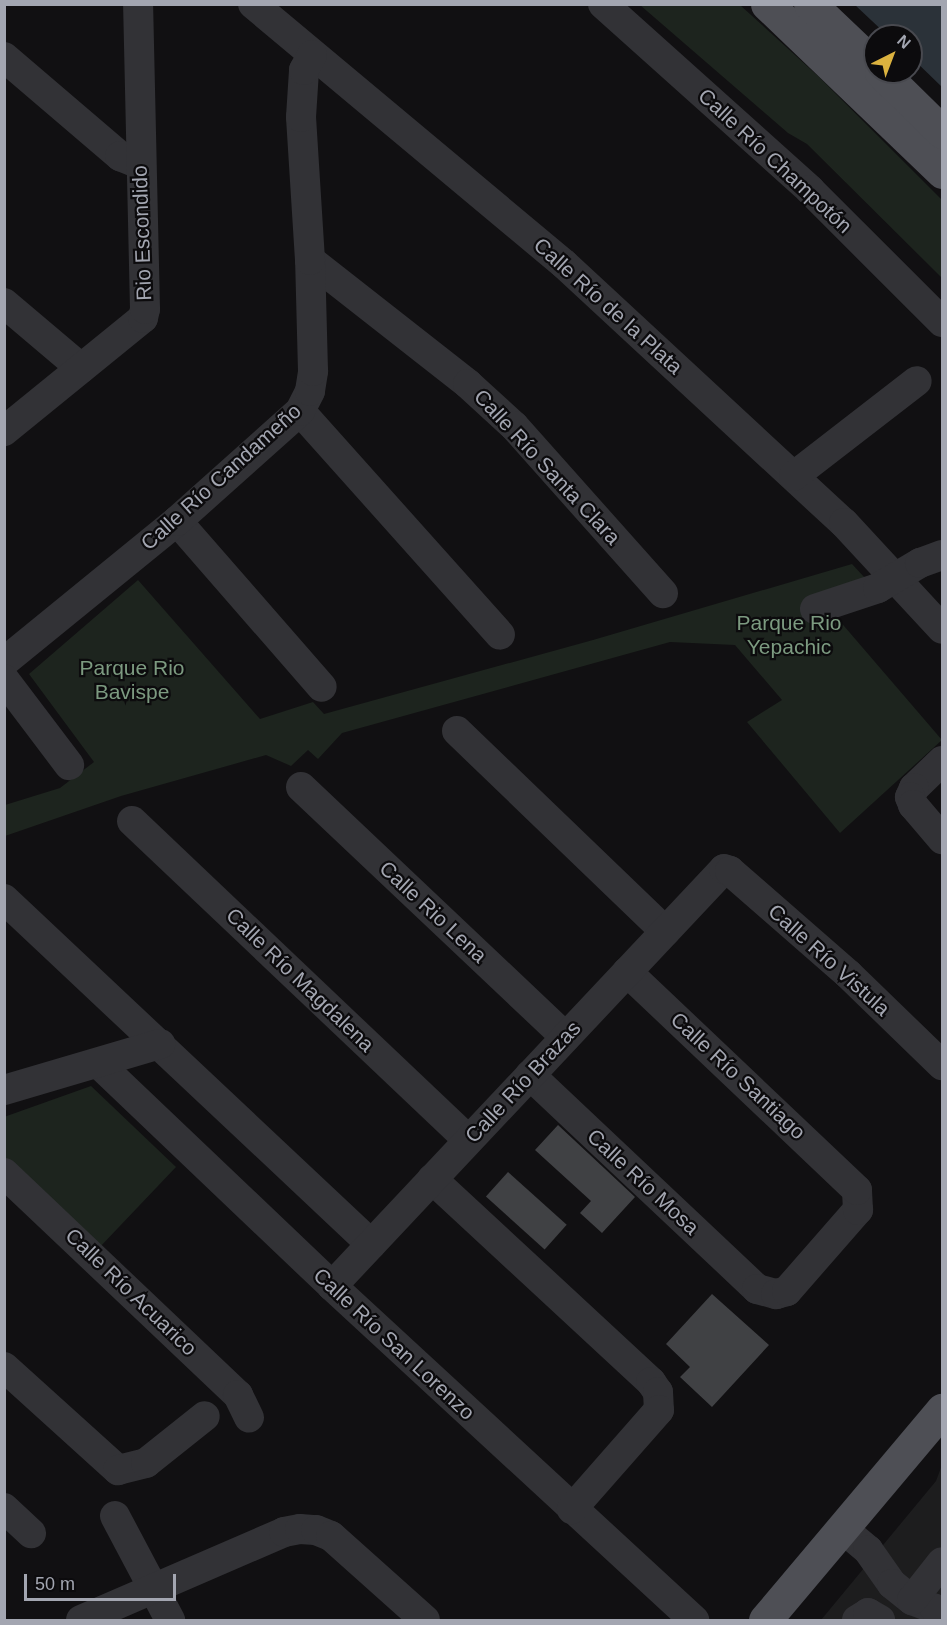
<!DOCTYPE html>
<meta charset="utf-8">
<style>
body{margin:0}
#map{position:relative;width:947px;height:1625px;overflow:hidden;background:#111012;font-family:Helvetica,sans-serif}
div>[style]{position:absolute}
.built>*{inset:0;background:#1d1d1e}
.green>*{inset:0;background:#1d241e}
.water>*{inset:0;background:#2b3239}
.building>*{inset:0;background:#404144;transform-origin:0 0}
.minor>*{height:30px;margin:-15px;padding:0 15px;transform-origin:15px;border-radius:15px;background:#323236}
.major>*{height:33px;margin:-16.5px;padding:0 16.5px;transform-origin:16.5px;border-radius:16.5px;background:#4e4f55}
span{translate:-50% -50%;white-space:nowrap;text-align:center;line-height:1.15;-webkit-text-stroke:4.5px #0c0b0d;paint-order:stroke}
.street-label{font-size:21px;color:#a3a6b1}
.park-label{font-size:21px;color:#7c9a80}
.frame{position:absolute;inset:0;border:6px solid #a3a6b1;pointer-events:none}
.north{position:absolute;left:863px;top:24px;width:60px;height:60px;box-sizing:border-box;background:#0c0b0d;border:2px solid #48494f;border-radius:50%;rotate:42deg;font-size:16px;font-weight:700;line-height:24px;text-align:center;color:#a3a6b1}
.north::after{content:'';display:block;margin:auto;width:21px;height:27px;background:#dbb23f;clip-path:polygon(50% 0,100% 100%,50% 72%,0 100%)}
.scale{position:absolute;left:24px;top:1574px;width:152px;height:27px;box-sizing:border-box;border:3px solid #a3a6b1;border-top:0;padding-left:8px;font-size:18px;line-height:21px;white-space:nowrap;color:#a3a6b1;-webkit-text-stroke:4px #0c0b0d;paint-order:stroke}
</style>
<div id="map">
<div class="built">
<i style="clip-path:polygon(942px 1465px,942px 1620px,821px 1620px,936px 1481px)"></i>
</div>
<div class="green">
<i style="clip-path:polygon(640px 5px,740px 5px,818px 76px,942px 200px,942px 278px,807px 144px,788px 133px)"></i>
<i style="clip-path:polygon(852px 564px,865px 578px,832px 612px,942px 740px,840px 833px,747px 722px,782px 700px,735px 645px,670px 642px,342px 733px,318px 759px,308px 750px,291px 766px,266px 755px,121px 796px,5px 836px,5px 805px,60px 788px,94px 762px,29px 674px,138px 580px,260px 719px,313px 702px,324px 714px,593px 640px)"></i>
<i style="clip-path:polygon(91px 1086px,176px 1167px,99px 1248px,5px 1159px,4px 1117px)"></i>
</div>
<div class="water">
<i style="clip-path:polygon(855px 5px,942px 5px,942px 87px,911px 57px,911px 36px,888px 36px)"></i>
</div>
<div class="building">
<i style="clip-path:polygon(558px 1125px,635px 1197px,602px 1233px,580px 1213px,591px 1201px,535px 1150px)"></i>
<i style="left:508px;top:1172px;width:79px;height:33px;rotate:42deg"></i>
<i style="clip-path:polygon(712px 1294px,769px 1345px,712px 1407px,680px 1377px,690px 1367px,666px 1344px)"></i>
</div>
<div class="minor">
<i style="left:253px;top:4px;width:405px;rotate:39.9deg"></i>
<i style="left:564px;top:264px;width:381px;rotate:42.8deg"></i>
<i style="left:844px;top:523px;width:144px;rotate:47.2deg"></i>
<i style="left:603px;top:4px;width:278px;rotate:41.9deg"></i>
<i style="left:810px;top:190px;width:187px;rotate:45deg"></i>
<i style="left:4px;top:57px;width:153px;rotate:40.5deg"></i>
<i style="left:120px;top:156px;width:22px;rotate:22deg"></i>
<i style="left:310px;top:260px;width:201px;rotate:38.1deg"></i>
<i style="left:468px;top:384px;width:62px;rotate:42.4deg"></i>
<i style="left:514px;top:426px;width:224px;rotate:48.3deg"></i>
<i style="left:4px;top:303px;width:101px;rotate:40.2deg"></i>
<i style="left:300px;top:411px;width:300px;rotate:48.2deg"></i>
<i style="left:4px;top:431px;width:179px;rotate:-39.1deg"></i>
<i style="left:143px;top:318px;width:9px;rotate:-77deg"></i>
<i style="left:145px;top:309px;width:305px;rotate:-91.3deg"></i>
<i style="left:794px;top:476px;width:155px;rotate:-37.7deg"></i>
<i style="left:177px;top:521px;width:220px;rotate:48.9deg"></i>
<i style="left:815px;top:609px;width:66px;rotate:-18.4deg"></i>
<i style="left:878px;top:588px;width:49px;rotate:-30.8deg"></i>
<i style="left:920px;top:563px;width:23px;rotate:-20deg"></i>
<i style="left:4px;top:662px;width:223px;rotate:-39.2deg"></i>
<i style="left:177px;top:521px;width:165px;rotate:-41.8deg"></i>
<i style="left:300px;top:411px;width:22px;rotate:-63deg"></i>
<i style="left:310px;top:391px;width:20px;rotate:-81deg"></i>
<i style="left:313px;top:371px;width:111px;rotate:-91.5deg"></i>
<i style="left:310px;top:260px;width:143px;rotate:-93.6deg"></i>
<i style="left:301px;top:117px;width:47px;rotate:-86.3deg"></i>
<i style="left:304px;top:70px;width:17px;rotate:-62deg"></i>
<i style="left:4px;top:679px;width:108px;rotate:52.9deg"></i>
<i style="left:457px;top:731px;width:289px;rotate:43.9deg"></i>
<i style="left:942px;top:761px;width:39px;rotate:136deg"></i>
<i style="left:914px;top:788px;width:10px;rotate:114deg"></i>
<i style="left:910px;top:797px;width:9px;rotate:69deg"></i>
<i style="left:913px;top:805px;width:45px;rotate:49.5deg"></i>
<i style="left:301px;top:787px;width:364px;rotate:43.4deg"></i>
<i style="left:132px;top:821px;width:463px;rotate:43.5deg"></i>
<i style="left:4px;top:899px;width:504px;rotate:43.23deg"></i>
<i style="left:98px;top:1063px;width:323px;rotate:43.6deg"></i>
<i style="left:332px;top:1286px;width:493px;rotate:42.7deg"></i>
<i style="left:530px;top:1075px;width:312px;rotate:43.3deg"></i>
<i style="left:757px;top:1289px;width:20px;rotate:15deg"></i>
<i style="left:776px;top:1294px;width:11px;rotate:-15deg"></i>
<i style="left:787px;top:1291px;width:108px;rotate:-48.8deg"></i>
<i style="left:858px;top:1210px;width:20px;rotate:-93deg"></i>
<i style="left:857px;top:1190px;width:317px;rotate:-136.5deg"></i>
<i style="left:4px;top:1090px;width:163px;rotate:-16.4deg"></i>
<i style="left:4px;top:1173px;width:323px;rotate:43.5deg"></i>
<i style="left:238px;top:1395px;width:25px;rotate:64deg"></i>
<i style="left:432px;top:1179px;width:299px;rotate:42.8deg"></i>
<i style="left:651px;top:1382px;width:12px;rotate:55deg"></i>
<i style="left:658px;top:1392px;width:18px;rotate:87deg"></i>
<i style="left:659px;top:1410px;width:132px;rotate:131.3deg"></i>
<i style="left:332px;top:1286px;width:572px;rotate:-46.77deg"></i>
<i style="left:724px;top:869px;width:6px;rotate:18deg"></i>
<i style="left:730px;top:871px;width:157px;rotate:41.1deg"></i>
<i style="left:848px;top:974px;width:131px;rotate:44.1deg"></i>
<i style="left:4px;top:1367px;width:154px;rotate:42.1deg"></i>
<i style="left:118px;top:1470px;width:29px;rotate:-14deg"></i>
<i style="left:146px;top:1463px;width:75px;rotate:-38.5deg"></i>
<i style="left:4px;top:1508px;width:37px;rotate:43deg"></i>
<i style="left:115px;top:1516px;width:118px;rotate:62.1deg"></i>
<i style="left:843px;top:1529px;width:33px;rotate:40deg"></i>
<i style="left:868px;top:1550px;width:42px;rotate:54.8deg"></i>
<i style="left:892px;top:1584px;width:26px;rotate:39deg"></i>
<i style="left:912px;top:1600px;width:25px;rotate:21deg"></i>
<i style="left:935px;top:1609px;width:10px;rotate:45deg"></i>
<i style="left:912px;top:1600px;width:48px;rotate:-51.7deg"></i>
<i style="left:81px;top:1620px;width:221px;rotate:-23.4deg"></i>
<i style="left:284px;top:1532px;width:16px;rotate:-11deg"></i>
<i style="left:300px;top:1529px;width:16px;rotate:4deg"></i>
<i style="left:316px;top:1530px;width:16px;rotate:22deg"></i>
<i style="left:331px;top:1536px;width:126px;rotate:41.8deg"></i>
<i style="left:857px;top:1620px;width:13px;rotate:-32deg"></i>
<i style="left:868px;top:1613px;width:14px;rotate:30deg"></i>
</div>
<div class="major">
<i style="left:767px;top:4px;width:243px;rotate:43.8deg"></i>
<i style="left:810px;top:4px;width:90px;rotate:43.6deg"></i>
<i style="left:881px;top:72px;width:86px;rotate:44.5deg"></i>
<i style="left:765px;top:1620px;width:275px;rotate:-49.9deg"></i>
</div>
<div class="street-label">
<span style="left:775px;top:161px;rotate:43deg">Calle Río Champotón</span>
<span style="left:142px;top:233px;rotate:-92deg">Rio Escondido</span>
<span style="left:608px;top:306px;rotate:42deg">Calle Río de la Plata</span>
<span style="left:547px;top:467px;rotate:47deg">Calle Río Santa Clara</span>
<span style="left:221px;top:477px;rotate:-42deg">Calle Río Candameño</span>
<span style="left:433px;top:912px;rotate:43deg">Calle Rio Lena</span>
<span style="left:829px;top:960px;rotate:42deg">Calle Río Vistula</span>
<span style="left:300px;top:980px;rotate:44deg">Calle Río Magdalena</span>
<span style="left:738px;top:1076px;rotate:43deg">Calle Río Santiago</span>
<span style="left:523px;top:1082px;rotate:-47deg">Calle Río Brazas</span>
<span style="left:643px;top:1182px;rotate:43deg">Calle Río Mosa</span>
<span style="left:131px;top:1292px;rotate:44deg">Calle Río Acuarico</span>
<span style="left:394px;top:1344px;rotate:43deg">Calle Río San Lorenzo</span>
</div>
<div class="park-label">
<span style="left:789px;top:635px">Parque Rio<br>Yepachic</span>
<span style="left:132px;top:680px">Parque Rio<br>Bavispe</span>
</div>
<div class="frame"></div>
<div class="north">N</div>
<div class="scale">50 m</div>
</div>
